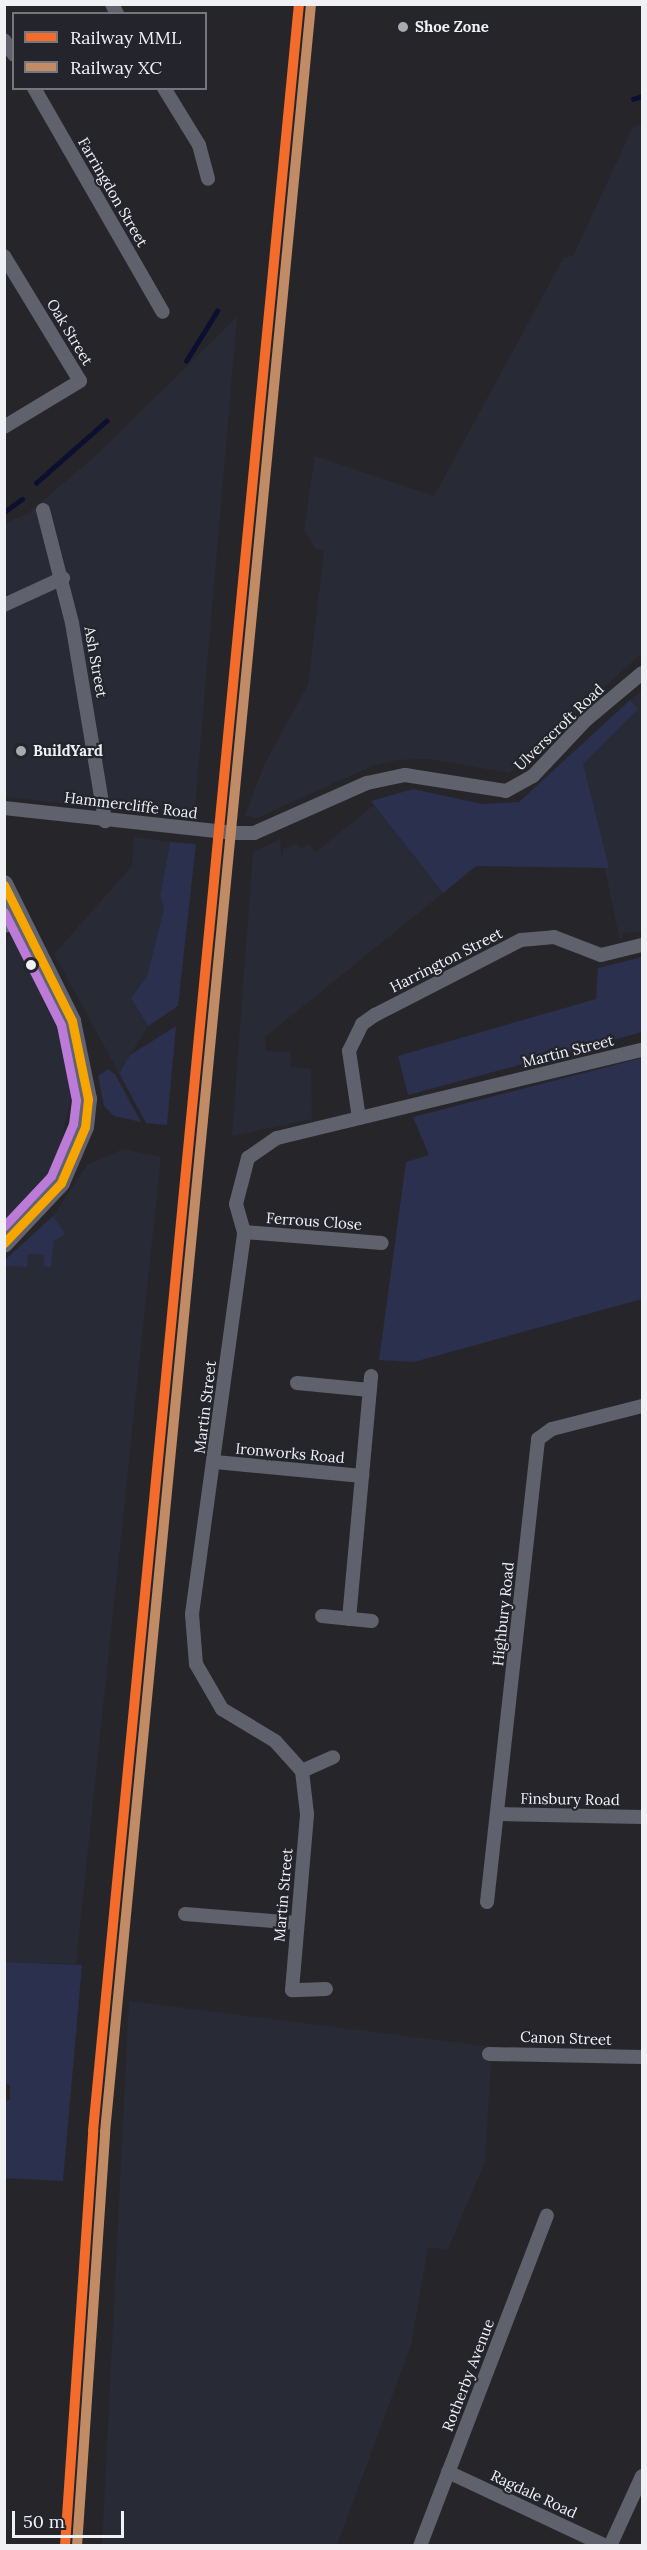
<!DOCTYPE html>
<style>
body{margin:0}
#map{position:relative;width:647px;height:2550px;overflow:hidden;background:#26262a;font-family:Lora,serif}
div>[style]{position:absolute}
.built>*{inset:0;background:#282a35}
.green>*{inset:0;background:#2a304d}
.stream>*{height:4.5px;margin:-2.25px;padding:0 2.25px;transform-origin:2.25px;border-radius:2.25px;background:#0d0f30}
.street>*{height:14px;margin:-7px;padding:0 7px;transform-origin:7px;border-radius:7px;background:#5f616c}
.secondary>*{height:18px;margin:-9px;padding:0 9px;transform-origin:9px;border-radius:9px;background:#626370}
.bus-1>*{height:9px;margin:-4.5px;padding:0 4.5px;transform-origin:4.5px;border-radius:4.5px;background:#f7a600}
.bus-2>*{height:9px;margin:-4.5px;padding:0 4.5px;transform-origin:4.5px;border-radius:4.5px;background:#bd7bd9}
.rail-1>*{height:10px;margin:-5px;padding:0 5px;transform-origin:5px;border-radius:5px;background:#f36c2b}
.rail-2>*{height:10px;margin:-5px;padding:0 5px;transform-origin:5px;border-radius:5px;background:#c18c65}
.dots>*{width:16px;height:16px;translate:-50% -50%;box-sizing:border-box;border:3px solid #24252c;border-radius:50%}
span{translate:-50% -50%;white-space:nowrap;text-align:center;line-height:1.15;-webkit-text-stroke:4.5px #24252c;paint-order:stroke}
.poi-label{font-size:15px;color:#f0f1f5;font-weight:700}
.left{translate:0 -50%;text-align:left}
.street-label{font-size:15px;color:#f0f1f5}
.frame{position:absolute;inset:0;border:6px solid #f0f1f5;pointer-events:none}
.legend{position:absolute;left:12px;top:12px;width:195px;height:78px;box-sizing:border-box;background:#24252c;border:2px solid #76777c;margin:0;padding:8px 10px;list-style:none;font-size:18px;color:#f0f1f5}
.legend li{display:flex;align-items:center;gap:12px;height:30px}
.legend b{width:30px;border:2px solid #76777c}
.scale{position:absolute;left:12px;top:2511px;width:112px;height:27px;box-sizing:border-box;border:3px solid #f0f1f5;border-top:0;padding-left:8px;font-size:18px;line-height:21px;white-space:nowrap;color:#f0f1f5;-webkit-text-stroke:4px #24252c;paint-order:stroke}
</style>
<div id="map">
<div class="built">
<i style="clip-path:polygon(642px 124px,642px 653px,509px 773px,429px 759px,398px 760px,372px 766px,257px 818px,245px 815px,265px 763px,308px 685px,324px 551px,315px 548px,304px 530px,315px 456px,434px 496px,564px 257px,573px 256px,633px 127px)"></i>
<i style="clip-path:polygon(237px 317px,194px 818px,5px 797px,5px 523px,27px 514px,92px 459px)"></i>
<i style="clip-path:polygon(642px 690px,642px 932px,623px 933px,620px 941px,583px 764px,638px 709px,630px 700px)"></i>
<i style="clip-path:polygon(374px 805px,443px 893px,265px 1037px,266px 1051px,291px 1052px,290px 1066px,311px 1069px,312px 1119px,232px 1136px,253px 852px,280px 839px,282px 859px,283px 849px,297px 844px,302px 849px,309px 844px,316px 852px)"></i>
<i style="clip-path:polygon(134px 837px,170px 842px,160px 896px,164px 908px,147px 976px,131px 998px,148px 1026px,119px 1073px,54px 954px,132px 866px)"></i>
<i style="clip-path:polygon(15px 935px,57px 1019px,72px 1092px,57px 1160px,40px 1188px,5px 1225px,4px 938px)"></i>
<i style="clip-path:polygon(123px 1149px,161px 1157px,76px 1964px,5px 1962px,5px 1260px,53px 1216px,87px 1165px)"></i>
<i style="clip-path:polygon(129px 2001px,492px 2047px,485px 2162px,448px 2249px,428px 2248px,411px 2345px,337px 2545px,102px 2546px)"></i>
</div>
<div class="green">
<i style="clip-path:polygon(630px 700px,638px 709px,583px 764px,609px 868px,476px 866px,443px 893px,371px 801px,413px 789px,482px 804px,519px 802px)"></i>
<i style="clip-path:polygon(170px 842px,196px 844px,178px 1006px,148px 1026px,131px 998px,147px 976px,164px 908px,160px 896px)"></i>
<i style="clip-path:polygon(642px 957px,642px 1032px,408px 1095px,398px 1056px,596px 999px,598px 968px)"></i>
<i style="clip-path:polygon(176px 1026px,167px 1125px,146px 1123px,119px 1073px,130px 1055px)"></i>
<i style="clip-path:polygon(642px 1058px,642px 1299px,414px 1362px,379px 1360px,406px 1162px,429px 1155px,413px 1117px)"></i>
<i style="clip-path:polygon(108px 1069px,115px 1074px,141px 1122px,114px 1116px,104px 1106px,98px 1076px)"></i>
<i style="clip-path:polygon(53px 1216px,65px 1234px,54px 1241px,51px 1267px,44px 1266px,44px 1255px,28px 1254px,27px 1267px,6px 1266px,5px 1285px,5px 1260px)"></i>
<i style="clip-path:polygon(5px 1962px,82px 1965px,63px 2181px,5px 2178px,5px 2101px,10px 2100px,10px 2085px,4px 2084px)"></i>
</div>
<div class="stream">
<i style="left:633px;top:99px;width:9px;rotate:-18deg"></i>
<i style="left:186px;top:361px;width:59px;rotate:-58.2deg"></i>
<i style="left:36px;top:483px;width:94px;rotate:-41.5deg"></i>
<i style="left:4px;top:512px;width:22px;rotate:-36deg"></i>
</div>
<div class="street">
<i style="left:112px;top:4px;width:11px;rotate:63deg"></i>
<i style="left:4px;top:40px;width:18px;rotate:56deg"></i>
<i style="left:34px;top:88px;width:258px;rotate:60.1deg"></i>
<i style="left:164px;top:88px;width:67px;rotate:58.4deg"></i>
<i style="left:199px;top:145px;width:35px;rotate:75deg"></i>
<i style="left:4px;top:256px;width:146px;rotate:58.7deg"></i>
<i style="left:80px;top:381px;width:89px;rotate:148.8deg"></i>
<i style="left:43px;top:510px;width:117px;rotate:75.6deg"></i>
<i style="left:72px;top:623px;width:201px;rotate:80.5deg"></i>
<i style="left:4px;top:605px;width:65px;rotate:-24.6deg"></i>
<i style="left:4px;top:808px;width:232px;rotate:6.2deg"></i>
<i style="left:235px;top:833px;width:19px"></i>
<i style="left:254px;top:833px;width:124px;rotate:-23.9deg"></i>
<i style="left:367px;top:783px;width:39px;rotate:-12deg"></i>
<i style="left:405px;top:775px;width:102px;rotate:9deg"></i>
<i style="left:506px;top:791px;width:31px;rotate:-29deg"></i>
<i style="left:533px;top:776px;width:77px;rotate:-46.6deg"></i>
<i style="left:586px;top:720px;width:73px;rotate:-40deg"></i>
<i style="left:4px;top:926px;width:20px;rotate:-18deg"></i>
<i style="left:359px;top:1118px;width:68px;rotate:-98.5deg"></i>
<i style="left:349px;top:1051px;width:30px;rotate:-64deg"></i>
<i style="left:362px;top:1024px;width:16px;rotate:-35deg"></i>
<i style="left:375px;top:1015px;width:164px;rotate:-27.2deg"></i>
<i style="left:521px;top:940px;width:33px;rotate:-5deg"></i>
<i style="left:554px;top:937px;width:50px;rotate:21deg"></i>
<i style="left:601px;top:955px;width:42px;rotate:-13.7deg"></i>
<i style="left:244px;top:1232px;width:138px;rotate:4.6deg"></i>
<i style="left:297px;top:1383px;width:73px;rotate:5.5deg"></i>
<i style="left:215px;top:1462px;width:148px;rotate:5.4deg"></i>
<i style="left:322px;top:1616px;width:50px;rotate:5.7deg"></i>
<i style="left:349px;top:1619px;width:244px;rotate:-84.8deg"></i>
<i style="left:302px;top:1771px;width:34px;rotate:-24deg"></i>
<i style="left:498px;top:1814px;width:144px;rotate:1.2deg"></i>
<i style="left:487px;top:1902px;width:466px;rotate:-83.7deg"></i>
<i style="left:538px;top:1439px;width:17px;rotate:-36deg"></i>
<i style="left:552px;top:1429px;width:93px;rotate:-14.3deg"></i>
<i style="left:185px;top:1914px;width:112px;rotate:4.6deg"></i>
<i style="left:326px;top:1989px;width:34px;rotate:178deg"></i>
<i style="left:292px;top:1990px;width:177px;rotate:-85.1deg"></i>
<i style="left:307px;top:1814px;width:43px;rotate:-96.6deg"></i>
<i style="left:302px;top:1771px;width:40px;rotate:-132deg"></i>
<i style="left:275px;top:1741px;width:62px;rotate:-148.9deg"></i>
<i style="left:222px;top:1709px;width:52px;rotate:-120deg"></i>
<i style="left:196px;top:1664px;width:50px;rotate:-94.6deg"></i>
<i style="left:192px;top:1614px;width:386px;rotate:-82.2deg"></i>
<i style="left:244px;top:1232px;width:29px;rotate:-106deg"></i>
<i style="left:236px;top:1204px;width:48px;rotate:-75.4deg"></i>
<i style="left:248px;top:1158px;width:35px;rotate:-35deg"></i>
<i style="left:277px;top:1138px;width:375px;rotate:-13.6deg"></i>
<i style="left:489px;top:2054px;width:153px;rotate:1.1deg"></i>
<i style="left:448px;top:2472px;width:174px;rotate:25.1deg"></i>
<i style="left:420px;top:2546px;width:354px;rotate:-69deg"></i>
<i style="left:610px;top:2546px;width:77px;rotate:-65.4deg"></i>
</div>
<div class="secondary">
<i style="left:4px;top:884px;width:153px;rotate:63.6deg"></i>
<i style="left:72px;top:1021px;width:80px;rotate:78.4deg"></i>
<i style="left:88px;top:1099px;width:28px;rotate:96deg"></i>
<i style="left:85px;top:1127px;width:61px;rotate:113.2deg"></i>
<i style="left:61px;top:1183px;width:83px;rotate:133.1deg"></i>
</div>
<div class="bus-1">
<i style="left:4px;top:885px;width:152px;rotate:63.4deg"></i>
<i style="left:72px;top:1021px;width:80px;rotate:78.4deg"></i>
<i style="left:88px;top:1099px;width:28px;rotate:96deg"></i>
<i style="left:85px;top:1127px;width:61px;rotate:113.2deg"></i>
<i style="left:61px;top:1183px;width:83px;rotate:133.5deg"></i>
</div>
<div class="bus-2">
<i style="left:4px;top:912px;width:127px;rotate:63.2deg"></i>
<i style="left:61px;top:1025px;width:76px;rotate:78.7deg"></i>
<i style="left:76px;top:1100px;width:24px;rotate:97deg"></i>
<i style="left:73px;top:1124px;width:56px;rotate:112.9deg"></i>
<i style="left:51px;top:1176px;width:69px;rotate:133.2deg"></i>
</div>
<div class="rail-1">
<i style="left:65px;top:2546px;width:416px;rotate:-86.1deg"></i>
<i style="left:93px;top:2131px;width:2137px;rotate:-84.47deg"></i>
</div>
<div class="rail-2">
<i style="left:77px;top:2546px;width:415px;rotate:-86.1deg"></i>
<i style="left:105px;top:2132px;width:2137px;rotate:-84.47deg"></i>
</div>
<div class="dots">
<i style="left:403px;top:27px;background:#a9aaae"></i>
<i style="left:21px;top:751px;background:#a9aaae"></i>
<i style="left:31px;top:965px;background:#f0f1f5"></i>
</div>
<div class="poi-label">
<span class="left" style="left:415px;top:27px">Shoe Zone</span>
<span class="left" style="left:33px;top:751px">BuildYard</span>
</div>
<div class="street-label">
<span style="left:113px;top:192px;rotate:60deg">Farringdon Street</span>
<span style="left:70px;top:332px;rotate:59deg">Oak Street</span>
<span style="left:96px;top:662px;rotate:80deg">Ash Street</span>
<span style="left:559px;top:727px;rotate:-44deg">Ulverscroft Road</span>
<span style="left:131px;top:805px;rotate:7deg">Hammercliffe Road</span>
<span style="left:446px;top:960px;rotate:-27deg">Harrington Street</span>
<span style="left:568px;top:1051px;rotate:-14deg">Martin Street</span>
<span style="left:314px;top:1221px;rotate:4deg">Ferrous Close</span>
<span style="left:205px;top:1407px;rotate:-83deg">Martin Street</span>
<span style="left:290px;top:1453px;rotate:5deg">Ironworks Road</span>
<span style="left:503px;top:1614px;rotate:-84deg">Highbury Road</span>
<span style="left:570px;top:1799px;rotate:1deg">Finsbury Road</span>
<span style="left:283px;top:1895px;rotate:-85deg">Martin Street</span>
<span style="left:566px;top:2038px;rotate:2deg">Canon Street</span>
<span style="left:468px;top:2375px;rotate:-69deg">Rotherby Avenue</span>
<span style="left:534px;top:2494px;rotate:25deg">Ragdale Road</span>
</div>
<div class="frame"></div>
<ul class="legend">
<li><b style="height:8px;background:#f36c2b"></b>Railway MML</li>
<li><b style="height:8px;background:#c18c65"></b>Railway XC</li>
</ul>
<div class="scale">50 m</div>
</div>
